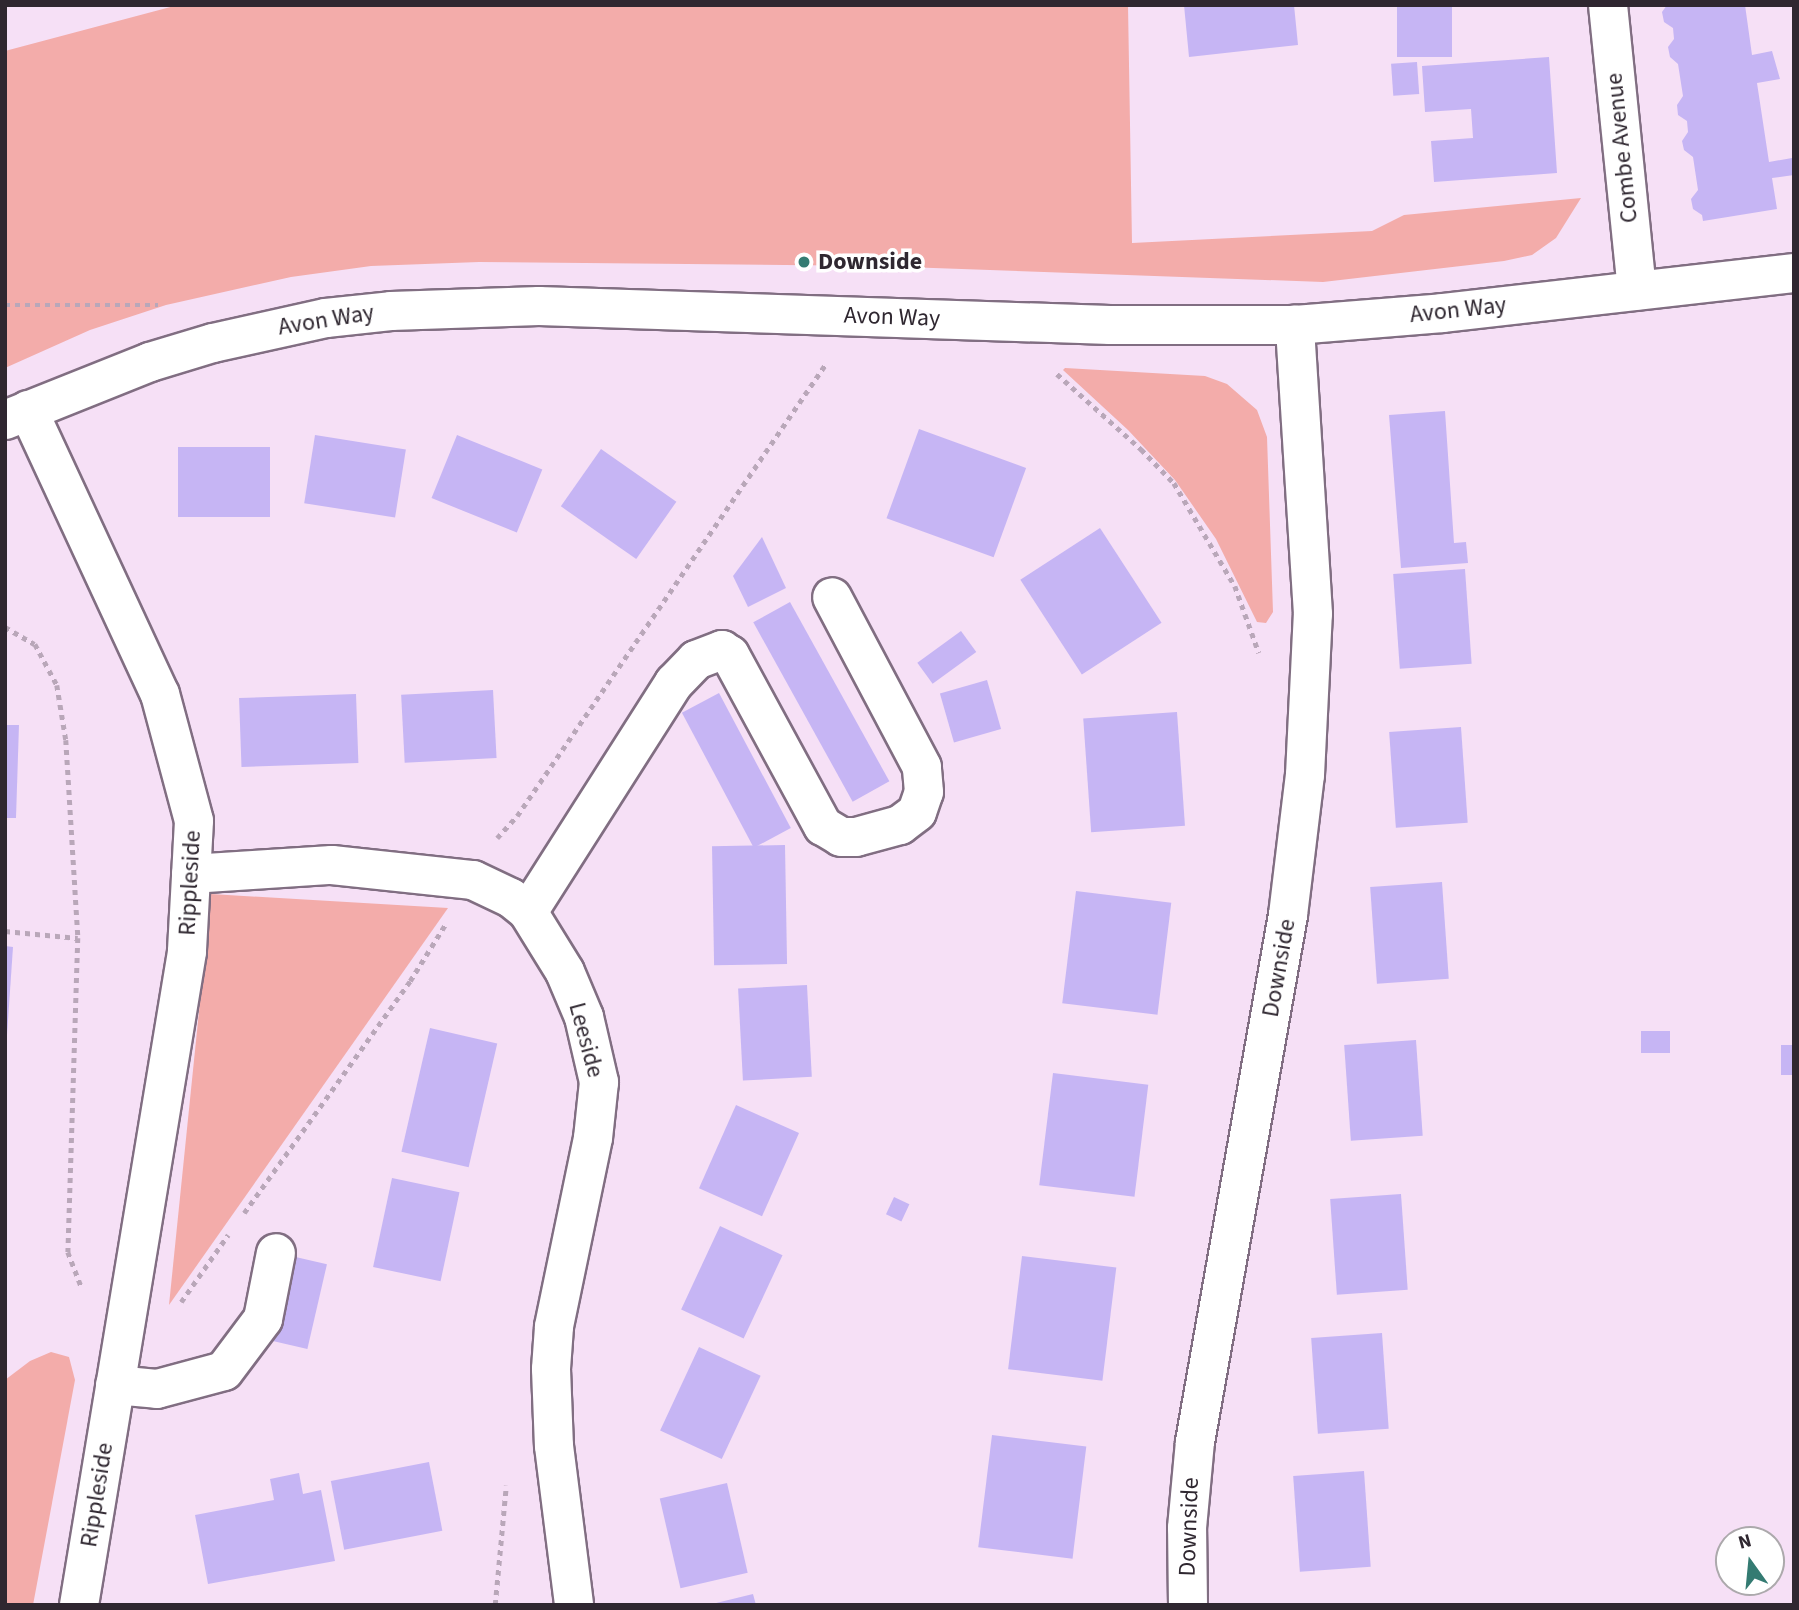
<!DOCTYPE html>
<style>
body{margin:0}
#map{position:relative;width:1799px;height:1610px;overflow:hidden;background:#f6e0f6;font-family:"Source Sans 3",sans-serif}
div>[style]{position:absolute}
.green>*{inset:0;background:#f3acaa}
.building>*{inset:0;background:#c6b5f4;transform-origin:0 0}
.path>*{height:4.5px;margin-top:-2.25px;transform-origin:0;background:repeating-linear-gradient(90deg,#b9a7b9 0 5px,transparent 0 10px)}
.roads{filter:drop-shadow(2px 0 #816e82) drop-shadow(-2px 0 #816e82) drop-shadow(0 2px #816e82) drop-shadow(0 -2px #816e82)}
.minor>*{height:38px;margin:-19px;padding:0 19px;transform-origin:19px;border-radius:19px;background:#fff}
.dots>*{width:19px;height:19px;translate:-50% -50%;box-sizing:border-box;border:4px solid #fff;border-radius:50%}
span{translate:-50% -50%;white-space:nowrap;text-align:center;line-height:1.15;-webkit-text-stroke:7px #fff;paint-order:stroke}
.street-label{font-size:24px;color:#2f2730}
.poi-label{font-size:24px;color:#2f2730;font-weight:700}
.left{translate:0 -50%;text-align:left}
.frame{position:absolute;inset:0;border:7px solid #2f2730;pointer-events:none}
.north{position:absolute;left:1715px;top:1526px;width:70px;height:70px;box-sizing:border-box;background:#fff;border:2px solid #aca9ac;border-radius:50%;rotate:345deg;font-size:19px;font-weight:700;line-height:28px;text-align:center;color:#2f2730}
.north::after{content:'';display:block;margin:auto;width:24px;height:32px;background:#347b72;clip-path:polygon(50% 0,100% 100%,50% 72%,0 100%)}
</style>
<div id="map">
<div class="green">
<i style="clip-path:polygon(178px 5px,1128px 5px,1132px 243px,1372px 231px,1404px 215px,1581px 198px,1556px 238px,1532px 255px,1504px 261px,1323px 282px,877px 266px,479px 262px,371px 266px,291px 277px,166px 305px,90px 330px,5px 368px,5px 51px)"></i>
<i style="clip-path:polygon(1065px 368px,1205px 376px,1227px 384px,1257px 410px,1267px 437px,1273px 612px,1266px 623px,1257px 622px,1216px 539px,1175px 480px,1128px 430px,1063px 370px)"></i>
<i style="clip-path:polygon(211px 894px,448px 908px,169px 1305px)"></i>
<i style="clip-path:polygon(51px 1352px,69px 1357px,75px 1380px,33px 1605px,5px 1605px,5px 1380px,30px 1361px)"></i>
</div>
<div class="building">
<i style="clip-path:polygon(1184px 5px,1294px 5px,1298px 45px,1189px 57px)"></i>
<i style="left:1397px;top:5px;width:55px;height:52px"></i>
<i style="clip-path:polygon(1667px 5px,1745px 5px,1752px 55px,1772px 51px,1780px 79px,1757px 83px,1769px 162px,1792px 158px,1794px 167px,1794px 175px,1772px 178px,1777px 209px,1703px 221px,1702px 215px,1693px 209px,1691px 199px,1698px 190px,1693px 157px,1684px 150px,1682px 141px,1688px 132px,1687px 121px,1678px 115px,1677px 105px,1683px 96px,1678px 64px,1670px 57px,1668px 47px,1674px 39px,1673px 28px,1664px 22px,1662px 12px)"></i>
<i style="clip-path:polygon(1549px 57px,1557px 173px,1434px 182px,1431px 141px,1473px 138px,1471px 109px,1425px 112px,1422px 66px)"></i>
<i style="left:1417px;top:62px;width:32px;height:26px;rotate:86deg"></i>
<i style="clip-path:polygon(1445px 411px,1454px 543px,1466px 542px,1468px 563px,1401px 568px,1389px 415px)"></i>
<i style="left:919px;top:429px;width:114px;height:95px;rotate:20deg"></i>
<i style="left:315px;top:435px;width:92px;height:69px;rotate:9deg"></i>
<i style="left:457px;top:435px;width:92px;height:68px;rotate:22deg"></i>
<i style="left:270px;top:447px;width:70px;height:92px;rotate:90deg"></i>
<i style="left:601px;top:449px;width:92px;height:70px;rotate:35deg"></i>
<i style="left:1100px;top:528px;width:113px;height:95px;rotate:57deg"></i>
<i style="clip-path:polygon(762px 537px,786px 588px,748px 607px,733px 576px)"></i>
<i style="left:1465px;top:569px;width:95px;height:72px;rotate:86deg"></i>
<i style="left:790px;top:602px;width:205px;height:42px;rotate:61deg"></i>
<i style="left:961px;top:631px;width:26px;height:54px;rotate:54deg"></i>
<i style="left:987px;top:680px;width:51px;height:49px;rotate:74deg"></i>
<i style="left:493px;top:690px;width:68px;height:92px;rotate:87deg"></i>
<i style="left:719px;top:693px;width:153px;height:42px;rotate:62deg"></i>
<i style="left:356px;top:694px;width:69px;height:117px;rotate:88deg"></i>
<i style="left:1177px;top:712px;width:114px;height:94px;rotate:86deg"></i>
<i style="clip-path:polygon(5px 725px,19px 725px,16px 818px,5px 818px)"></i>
<i style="left:1461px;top:727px;width:96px;height:72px;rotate:86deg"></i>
<i style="left:785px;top:845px;width:119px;height:73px;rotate:89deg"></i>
<i style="left:1442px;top:882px;width:97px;height:72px;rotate:86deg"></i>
<i style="left:1076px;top:891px;width:96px;height:113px;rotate:7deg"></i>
<i style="clip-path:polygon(5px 946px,13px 947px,7px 1035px,5px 1035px)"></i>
<i style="left:807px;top:985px;width:92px;height:69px;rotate:87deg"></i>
<i style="left:430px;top:1028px;width:69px;height:127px;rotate:13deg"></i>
<i style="left:1670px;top:1031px;width:22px;height:29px;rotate:90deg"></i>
<i style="left:1416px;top:1040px;width:96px;height:72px;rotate:86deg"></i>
<i style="left:1794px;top:1045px;width:30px;height:13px;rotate:90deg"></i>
<i style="left:1053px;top:1073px;width:96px;height:113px;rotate:7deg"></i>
<i style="left:736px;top:1105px;width:69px;height:91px;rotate:24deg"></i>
<i style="left:392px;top:1178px;width:69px;height:91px;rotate:12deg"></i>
<i style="left:1401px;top:1194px;width:96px;height:71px;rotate:86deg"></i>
<i style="left:894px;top:1197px;width:17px;height:19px;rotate:25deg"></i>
<i style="left:720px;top:1226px;width:69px;height:92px;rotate:25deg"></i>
<i style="left:287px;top:1255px;width:41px;height:87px;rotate:13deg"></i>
<i style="left:1022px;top:1256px;width:95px;height:114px;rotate:7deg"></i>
<i style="left:1382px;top:1333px;width:96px;height:71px;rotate:86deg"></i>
<i style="left:699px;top:1347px;width:68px;height:92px;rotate:25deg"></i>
<i style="left:992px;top:1435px;width:95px;height:113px;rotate:7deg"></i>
<i style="left:429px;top:1462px;width:70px;height:100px;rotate:79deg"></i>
<i style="left:1364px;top:1471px;width:96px;height:71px;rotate:86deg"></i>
<i style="clip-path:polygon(299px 1473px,303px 1494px,321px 1490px,335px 1561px,208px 1584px,195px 1515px,274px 1500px,270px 1479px)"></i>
<i style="left:727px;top:1483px;width:92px;height:69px;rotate:77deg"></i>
<i style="clip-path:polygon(753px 1594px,756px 1605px,712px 1605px,712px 1604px)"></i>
</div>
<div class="path">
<i style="left:5px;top:305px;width:153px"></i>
<i style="left:1057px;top:374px;width:113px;rotate:41.8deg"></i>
<i style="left:1141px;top:449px;width:47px;rotate:45.9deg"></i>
<i style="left:1174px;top:483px;width:120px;rotate:59.4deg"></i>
<i style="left:1235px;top:586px;width:71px;rotate:70.3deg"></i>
<i style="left:5px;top:627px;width:34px;rotate:30deg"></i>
<i style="left:35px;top:644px;width:47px;rotate:61.8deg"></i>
<i style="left:57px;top:685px;width:56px;rotate:80.7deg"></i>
<i style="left:66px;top:740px;width:198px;rotate:86.5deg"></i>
<i style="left:78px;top:938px;width:314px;rotate:91.8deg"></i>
<i style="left:68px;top:1252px;width:36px;rotate:69deg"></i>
<i style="left:497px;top:838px;width:30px;rotate:-48deg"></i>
<i style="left:517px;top:816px;width:546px;rotate:-55.67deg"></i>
<i style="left:5px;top:931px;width:73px;rotate:5.5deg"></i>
<i style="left:244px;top:1213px;width:285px;rotate:-54.4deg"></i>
<i style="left:410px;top:981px;width:66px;rotate:-58deg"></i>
<i style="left:181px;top:1302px;width:82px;rotate:-55deg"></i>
<i style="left:495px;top:1605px;width:120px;rotate:-84.7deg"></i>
</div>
<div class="roads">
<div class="minor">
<i style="left:1608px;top:5px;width:287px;rotate:84.2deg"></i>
<i style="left:28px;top:410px;width:313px;rotate:65.1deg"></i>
<i style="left:160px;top:694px;width:131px;rotate:75deg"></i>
<i style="left:194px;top:821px;width:131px;rotate:93.1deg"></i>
<i style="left:187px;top:952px;width:662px;rotate:99.39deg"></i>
<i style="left:5px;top:420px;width:156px;rotate:-21.8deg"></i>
<i style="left:150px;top:362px;width:66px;rotate:-16.8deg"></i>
<i style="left:213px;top:343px;width:116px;rotate:-12.5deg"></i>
<i style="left:326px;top:318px;width:65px;rotate:-6.1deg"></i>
<i style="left:391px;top:311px;width:148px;rotate:-1.9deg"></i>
<i style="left:539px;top:306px;width:571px;rotate:1.91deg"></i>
<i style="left:1110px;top:325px;width:185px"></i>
<i style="left:1295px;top:325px;width:148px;rotate:-4.6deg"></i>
<i style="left:1443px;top:313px;width:353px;rotate:-6.5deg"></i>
<i style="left:191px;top:874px;width:141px;rotate:-3.7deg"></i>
<i style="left:332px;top:865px;width:142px;rotate:6.1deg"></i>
<i style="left:473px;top:880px;width:42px;rotate:25.3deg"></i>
<i style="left:511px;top:898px;width:22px;rotate:39deg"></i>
<i style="left:528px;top:912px;width:70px;rotate:58.3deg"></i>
<i style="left:565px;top:972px;width:49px;rotate:67.1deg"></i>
<i style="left:584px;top:1017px;width:67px;rotate:77deg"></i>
<i style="left:599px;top:1082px;width:56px;rotate:96.1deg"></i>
<i style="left:593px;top:1138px;width:193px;rotate:101.7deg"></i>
<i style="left:554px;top:1327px;width:42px;rotate:94.1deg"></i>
<i style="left:551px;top:1369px;width:77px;rotate:87.8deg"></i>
<i style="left:554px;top:1446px;width:160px;rotate:82.8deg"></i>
<i style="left:528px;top:912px;width:272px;rotate:-57.5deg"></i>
<i style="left:674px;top:683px;width:32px;rotate:-46deg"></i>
<i style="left:696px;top:660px;width:28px;rotate:-21deg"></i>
<i style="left:722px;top:650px;width:9px;rotate:32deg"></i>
<i style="left:730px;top:655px;width:195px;rotate:61.5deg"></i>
<i style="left:823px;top:826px;width:21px;rotate:31deg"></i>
<i style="left:841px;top:837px;width:15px"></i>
<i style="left:856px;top:837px;width:46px;rotate:-15.3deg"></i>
<i style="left:900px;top:825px;width:21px;rotate:-37deg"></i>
<i style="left:917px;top:812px;width:21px;rotate:-71deg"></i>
<i style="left:924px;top:792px;width:25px;rotate:-95deg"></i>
<i style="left:922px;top:767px;width:192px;rotate:-117.9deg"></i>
<i style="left:115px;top:1385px;width:42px;rotate:5.4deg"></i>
<i style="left:157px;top:1389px;width:69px;rotate:-15deg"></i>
<i style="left:224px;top:1371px;width:65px;rotate:-53.1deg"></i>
<i style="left:263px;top:1319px;width:67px;rotate:-78.9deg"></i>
<i style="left:1188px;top:1605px;width:77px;rotate:-90.7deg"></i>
<i style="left:1187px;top:1528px;width:86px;rotate:-84.7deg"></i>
<i style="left:1195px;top:1442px;width:535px;rotate:-79.99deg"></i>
<i style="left:1288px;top:915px;width:141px;rotate:-83.1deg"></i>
<i style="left:1305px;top:775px;width:161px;rotate:-87.2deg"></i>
<i style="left:1313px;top:614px;width:290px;rotate:-93.6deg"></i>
</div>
</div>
<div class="dots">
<i style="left:804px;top:262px;background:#347b72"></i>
</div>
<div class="street-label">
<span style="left:1622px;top:148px;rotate:-96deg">Combe Avenue</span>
<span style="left:1458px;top:310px;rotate:-6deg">Avon Way</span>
<span style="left:892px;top:317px;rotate:2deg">Avon Way</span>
<span style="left:326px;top:320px;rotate:-9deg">Avon Way</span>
<span style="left:190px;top:883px;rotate:-87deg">Rippleside</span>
<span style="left:1279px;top:968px;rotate:-80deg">Downside</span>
<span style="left:586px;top:1040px;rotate:75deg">Leeside</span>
<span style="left:97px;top:1495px;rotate:-81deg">Rippleside</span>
<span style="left:1189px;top:1527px;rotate:-88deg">Downside</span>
</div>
<div class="poi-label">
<span class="left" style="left:818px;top:262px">Downside</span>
</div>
<div class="frame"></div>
<div class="north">N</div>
</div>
